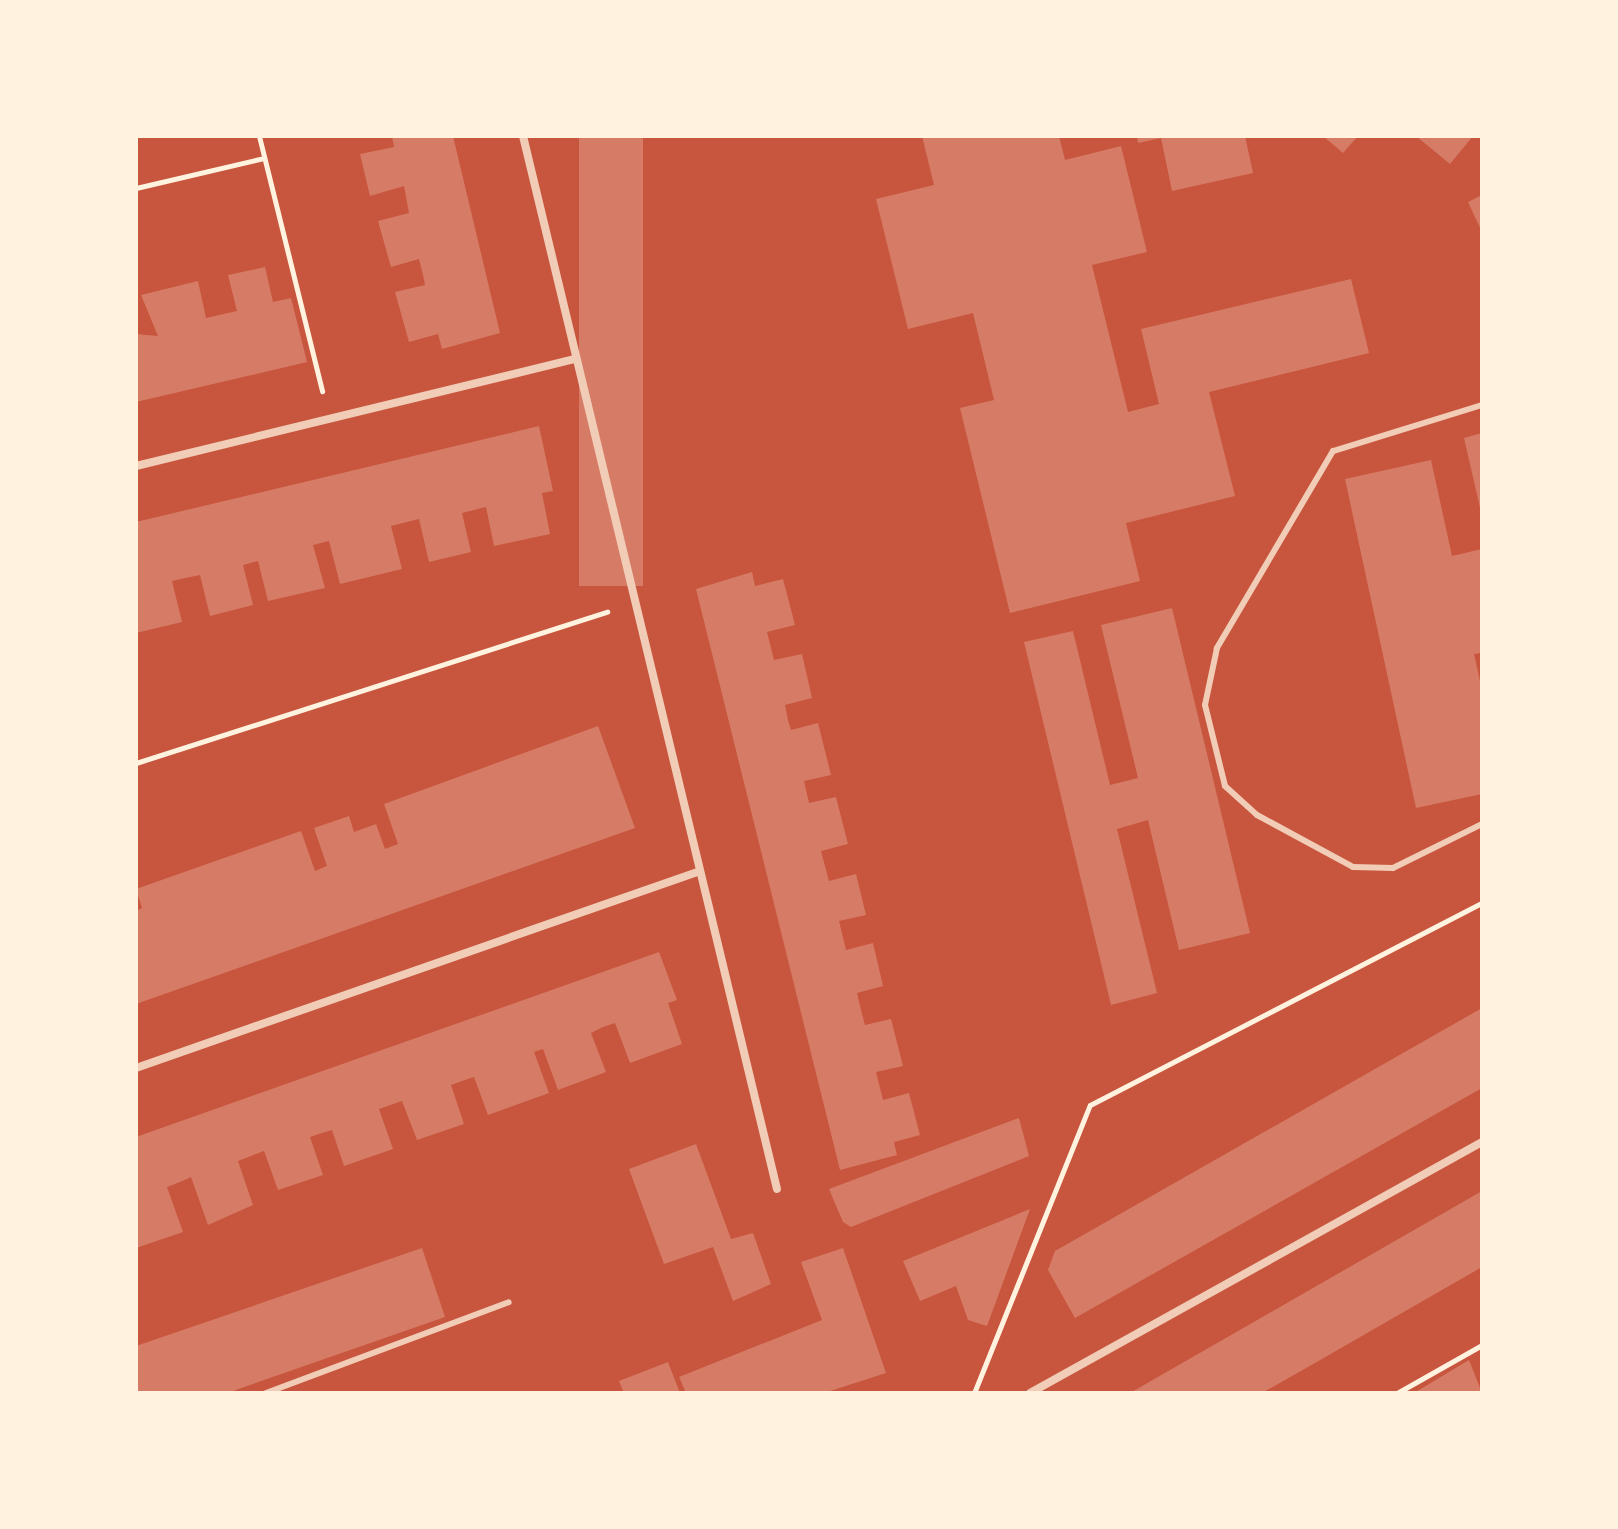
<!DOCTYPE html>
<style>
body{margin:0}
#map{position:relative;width:1618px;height:1529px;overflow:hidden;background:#c8553d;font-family:"DejaVu Sans",sans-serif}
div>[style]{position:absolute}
.building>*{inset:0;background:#d67c66;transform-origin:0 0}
.path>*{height:5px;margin:-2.5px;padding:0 2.5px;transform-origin:2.5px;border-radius:2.5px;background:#fff3e0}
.service>*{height:6px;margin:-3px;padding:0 3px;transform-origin:3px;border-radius:3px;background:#f1ccb7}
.minor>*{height:8px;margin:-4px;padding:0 4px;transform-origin:4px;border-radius:4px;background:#f1ccb7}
span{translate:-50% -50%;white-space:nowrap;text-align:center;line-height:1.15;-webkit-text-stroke:7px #fff3e0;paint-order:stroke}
.frame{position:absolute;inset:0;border:138px solid #fff3e0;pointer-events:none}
</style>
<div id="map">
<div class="building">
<i style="clip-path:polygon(392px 136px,453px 136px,500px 333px,442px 349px,438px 334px,409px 342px,395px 292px,425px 285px,423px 275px,419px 259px,391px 267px,378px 221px,409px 213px,404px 186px,370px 196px,360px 154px,394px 147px)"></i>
<i style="left:579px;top:136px;width:64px;height:450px"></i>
<i style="clip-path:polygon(922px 136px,1059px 136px,1065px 160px,1121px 146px,1147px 252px,1092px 265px,1128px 412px,1159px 404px,1141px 329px,1351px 279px,1369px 353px,1209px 392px,1235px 496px,1126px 523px,1140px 581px,1010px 613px,960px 408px,994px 400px,973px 313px,908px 329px,876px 199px,934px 185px)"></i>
<i style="clip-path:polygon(1137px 136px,1245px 136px,1253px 173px,1172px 191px,1161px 138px,1138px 143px)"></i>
<i style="clip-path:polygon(1323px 136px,1358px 136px,1343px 153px)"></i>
<i style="clip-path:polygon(1416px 136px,1473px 136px,1450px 164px)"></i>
<i style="clip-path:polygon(1482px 195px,1482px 232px,1468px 202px)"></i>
<i style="clip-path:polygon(265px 267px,273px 302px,291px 298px,307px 362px,136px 402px,136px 334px,158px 336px,141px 295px,198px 281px,206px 318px,237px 311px,228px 275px)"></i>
<i style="clip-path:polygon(539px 426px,553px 491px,542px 493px,550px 534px,494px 546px,486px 507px,462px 513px,471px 552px,429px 562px,419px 519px,391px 526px,402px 569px,340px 584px,329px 541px,313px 545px,325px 588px,268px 601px,258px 561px,243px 565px,253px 605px,210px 616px,200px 575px,185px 578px,172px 581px,182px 622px,136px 633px,136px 522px)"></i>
<i style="clip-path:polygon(1482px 433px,1482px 512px,1481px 512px,1464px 438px)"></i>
<i style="clip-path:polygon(1431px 460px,1452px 556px,1482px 549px,1482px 653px,1474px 654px,1482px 690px,1482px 794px,1416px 808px,1345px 479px)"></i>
<i style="clip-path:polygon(752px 572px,755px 586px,783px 579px,795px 625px,767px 632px,774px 660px,802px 654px,812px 698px,785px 705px,788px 720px,791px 730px,818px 723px,831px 775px,804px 781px,809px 803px,836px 797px,848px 844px,821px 851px,829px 881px,856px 874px,866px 915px,839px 921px,846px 950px,873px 943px,883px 986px,857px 993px,861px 1010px,865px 1025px,891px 1019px,903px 1066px,876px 1072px,883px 1100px,909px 1093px,920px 1135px,894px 1142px,897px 1155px,840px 1170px,696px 589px)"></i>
<i style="clip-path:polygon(1172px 608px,1250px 933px,1179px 950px,1148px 820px,1117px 829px,1157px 993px,1111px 1005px,1024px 642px,1073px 631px,1110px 785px,1138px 778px,1101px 625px)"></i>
<i style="clip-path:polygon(598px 726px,635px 828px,136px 1004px,136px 911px,142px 908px,136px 889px,301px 831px,315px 871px,327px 866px,314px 828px,349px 816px,354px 832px,376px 824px,385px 849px,398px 844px,384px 804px)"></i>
<i style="clip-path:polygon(659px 952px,677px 1000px,668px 1003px,682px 1044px,630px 1063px,615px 1023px,603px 1027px,591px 1033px,606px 1072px,558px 1090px,543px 1049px,534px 1052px,549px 1093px,488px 1115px,474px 1077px,462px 1081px,451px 1085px,464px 1124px,417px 1140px,402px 1101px,379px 1109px,393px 1149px,344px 1166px,332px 1130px,319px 1134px,310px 1137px,323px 1175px,278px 1190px,264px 1151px,238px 1161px,253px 1205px,208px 1225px,191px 1177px,180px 1182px,167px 1187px,183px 1232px,136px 1248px,136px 1137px)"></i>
<i style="clip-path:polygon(1482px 1008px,1482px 1088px,1075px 1318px,1048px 1270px,1055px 1251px)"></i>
<i style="clip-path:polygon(1019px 1118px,1029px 1156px,851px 1227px,843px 1222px,829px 1189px)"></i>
<i style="clip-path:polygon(696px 1144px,731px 1239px,753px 1233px,771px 1284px,733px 1301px,713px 1247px,664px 1264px,629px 1169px)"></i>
<i style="clip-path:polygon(1482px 1191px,1482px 1267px,1308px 1367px,1262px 1393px,1130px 1393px)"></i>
<i style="clip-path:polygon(1030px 1209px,987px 1326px,968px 1320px,956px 1286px,920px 1301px,903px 1261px)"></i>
<i style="clip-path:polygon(422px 1248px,445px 1317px,227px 1393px,136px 1393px,136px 1346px)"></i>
<i style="clip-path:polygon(843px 1248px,886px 1373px,824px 1393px,686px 1393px,679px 1377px,822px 1320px,801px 1262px)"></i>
<i style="clip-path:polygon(1469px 1360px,1482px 1393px,1414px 1393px)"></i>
<i style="clip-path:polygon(668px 1362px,680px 1393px,624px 1393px,619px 1381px)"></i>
</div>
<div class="path">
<i style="left:259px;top:136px;width:263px;rotate:76.1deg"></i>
<i style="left:136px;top:188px;width:131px;rotate:-13.2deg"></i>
<i style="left:136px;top:763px;width:495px;rotate:-17.8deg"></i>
<i style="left:974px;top:1393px;width:310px;rotate:-68.1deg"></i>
<i style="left:1090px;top:1105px;width:441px;rotate:-27.3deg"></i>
<i style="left:1397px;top:1393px;width:98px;rotate:-29.5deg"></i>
</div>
<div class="service">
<i style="left:1482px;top:405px;width:156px;rotate:162.8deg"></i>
<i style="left:1333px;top:451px;width:229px;rotate:120.5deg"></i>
<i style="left:1217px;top:648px;width:58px;rotate:101.9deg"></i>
<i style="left:1205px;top:705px;width:83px;rotate:76.1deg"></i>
<i style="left:1225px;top:786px;width:43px;rotate:42.2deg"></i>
<i style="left:1257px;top:815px;width:109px;rotate:28.4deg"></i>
<i style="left:1353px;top:867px;width:40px;rotate:1.4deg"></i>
<i style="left:1393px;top:868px;width:99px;rotate:-26.3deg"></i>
<i style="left:266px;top:1393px;width:259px;rotate:-20.5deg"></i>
</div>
<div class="minor">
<i style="left:523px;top:136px;width:1083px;rotate:76.44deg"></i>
<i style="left:136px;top:466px;width:453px;rotate:-13.7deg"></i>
<i style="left:136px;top:1068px;width:597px;rotate:-19.25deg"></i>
<i style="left:1030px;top:1393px;width:517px;rotate:-29.04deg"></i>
</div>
<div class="frame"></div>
</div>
